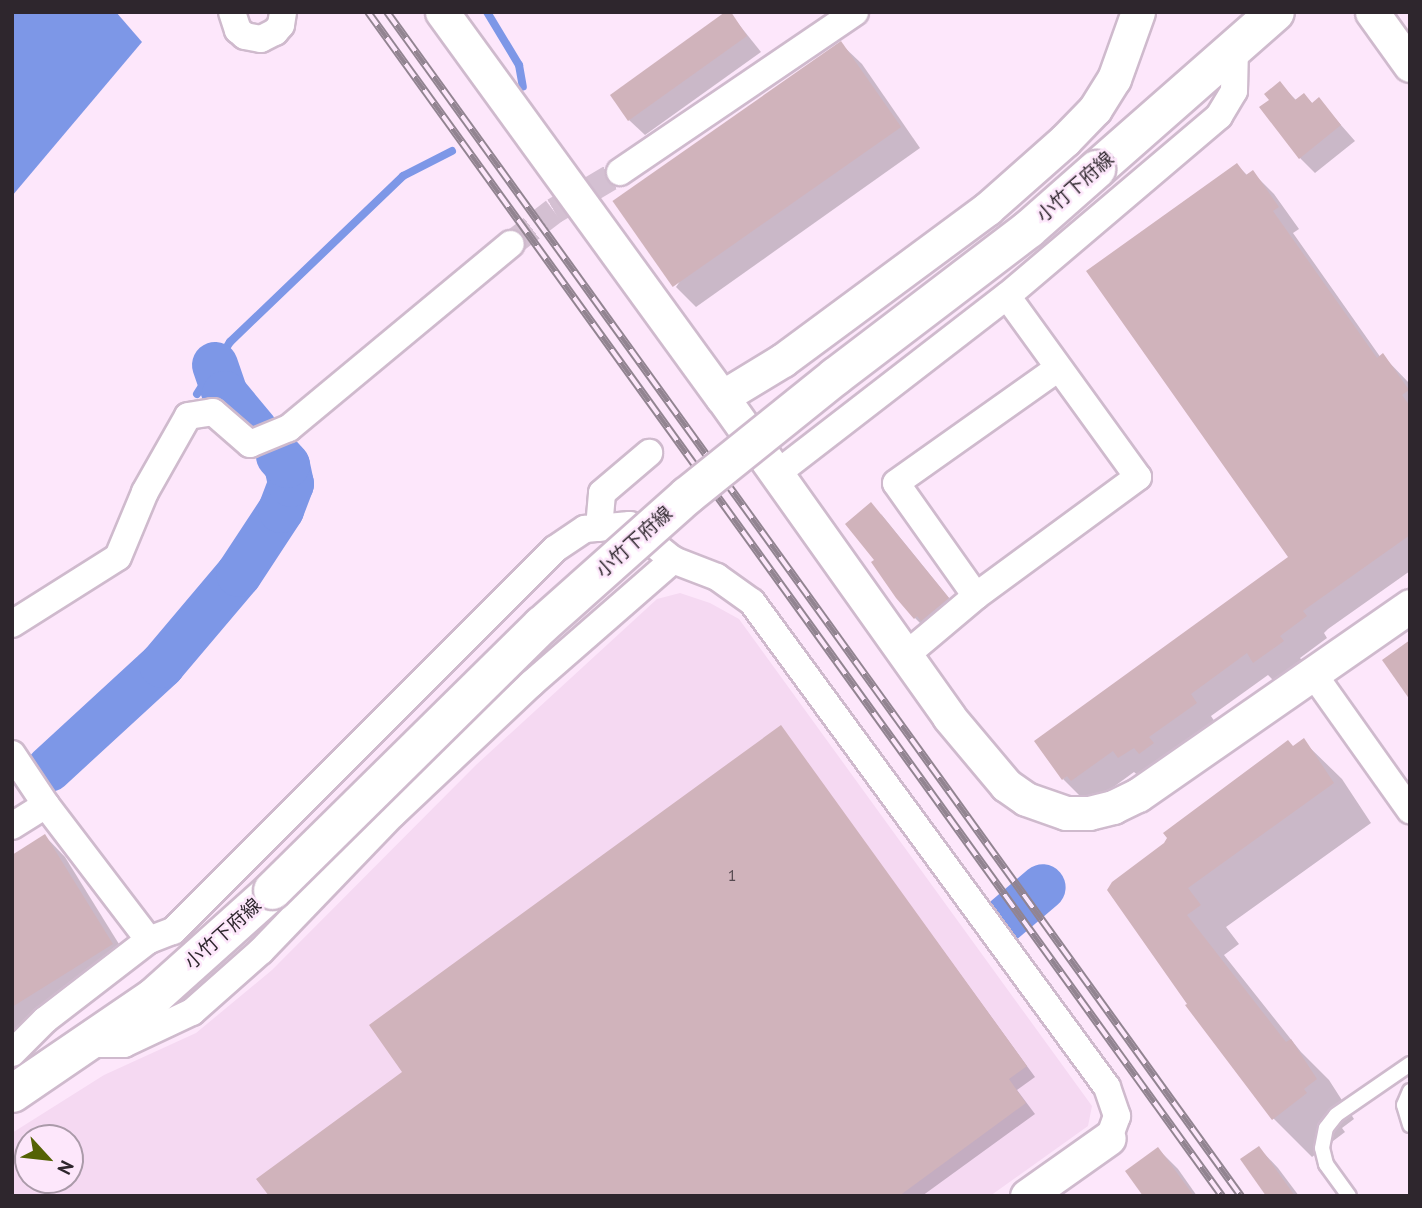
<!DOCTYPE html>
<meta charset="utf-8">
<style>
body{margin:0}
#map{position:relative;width:1422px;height:1208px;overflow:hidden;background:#fde7fb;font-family:"PT Sans","Noto Sans JP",sans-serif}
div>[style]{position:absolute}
.built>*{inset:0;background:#f5d9f2}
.water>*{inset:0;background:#7d97e7}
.shadow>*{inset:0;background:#0003}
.stream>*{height:8px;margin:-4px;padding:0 4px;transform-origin:4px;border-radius:4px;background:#7d97e7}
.river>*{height:46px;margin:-23px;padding:0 23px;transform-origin:23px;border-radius:23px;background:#7d97e7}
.building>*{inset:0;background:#d0b3bb;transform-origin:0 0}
.minor-tunnel>*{height:26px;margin-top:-13px;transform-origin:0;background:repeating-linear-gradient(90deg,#d4c0d2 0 26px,transparent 0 39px)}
.roads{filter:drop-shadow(2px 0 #cfbacd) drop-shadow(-2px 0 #cfbacd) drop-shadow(0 2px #cfbacd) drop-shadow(0 -2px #cfbacd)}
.service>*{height:14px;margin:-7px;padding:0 7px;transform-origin:7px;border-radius:7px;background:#fff}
.minor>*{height:26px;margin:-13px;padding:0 13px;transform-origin:13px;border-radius:13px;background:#fff}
.tertiary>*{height:33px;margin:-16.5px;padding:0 16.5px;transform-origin:16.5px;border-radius:16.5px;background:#fff}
.secondary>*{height:37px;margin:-18.5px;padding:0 18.5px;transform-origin:18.5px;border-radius:18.5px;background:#fff}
.rail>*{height:8px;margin-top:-4px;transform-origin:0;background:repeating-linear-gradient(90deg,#fde7fb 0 16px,#928491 0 32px);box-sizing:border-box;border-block:2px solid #928491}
.bridges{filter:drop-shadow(2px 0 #cfbacd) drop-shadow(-2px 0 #cfbacd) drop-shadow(0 2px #cfbacd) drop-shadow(0 -2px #cfbacd)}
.secondary-bridge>*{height:37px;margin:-18.5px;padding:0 18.5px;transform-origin:18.5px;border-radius:18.5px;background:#fff}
span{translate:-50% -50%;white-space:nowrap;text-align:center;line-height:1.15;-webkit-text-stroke:5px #fde7fb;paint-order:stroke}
.number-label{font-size:16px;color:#564950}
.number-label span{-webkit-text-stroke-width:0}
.street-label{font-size:19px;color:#2e262d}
.frame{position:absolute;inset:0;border:14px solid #2e262d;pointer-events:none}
.north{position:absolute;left:14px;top:1124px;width:70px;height:70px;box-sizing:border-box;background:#fde7fb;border:2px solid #aa9aa9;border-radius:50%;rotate:117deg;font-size:19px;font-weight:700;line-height:28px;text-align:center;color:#2e262d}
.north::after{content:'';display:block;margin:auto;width:24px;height:32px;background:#546204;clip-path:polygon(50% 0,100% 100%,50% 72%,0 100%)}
</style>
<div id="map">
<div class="built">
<i style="clip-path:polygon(evenodd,680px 593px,710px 603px,739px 619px,1092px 1106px,1088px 1126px,990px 1196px,12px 1196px,12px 1133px,104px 1075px,196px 1033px,272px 970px,476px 765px,657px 599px,680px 593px,28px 1138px,70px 1138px,70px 1180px,28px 1180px,28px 1138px)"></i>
</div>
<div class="water">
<i style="clip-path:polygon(12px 12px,116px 12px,142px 42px,12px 196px)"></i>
</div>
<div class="shadow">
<i style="clip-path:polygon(729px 12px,761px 52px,645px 135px,629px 120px)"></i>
<i style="clip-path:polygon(841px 44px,862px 64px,920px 148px,696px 307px,676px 287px)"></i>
<i style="clip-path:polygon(1280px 84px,1297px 101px,1304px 95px,1313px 104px,1319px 100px,1355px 141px,1315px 173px,1300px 158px,1272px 100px)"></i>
<i style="clip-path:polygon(1237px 165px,1248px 176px,1253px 173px,1274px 194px,1299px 229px,1293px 233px,1381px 358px,1383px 356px,1410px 384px,1410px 571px,1328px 629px,1324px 633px,1327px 638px,1300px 658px,1304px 663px,1276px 683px,1268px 675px,1211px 716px,1217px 725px,1141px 778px,1134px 772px,1093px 802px,1084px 800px,1063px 779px,1291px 558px)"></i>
<i style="clip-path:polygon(881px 514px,958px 609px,925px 628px,915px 618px)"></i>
<i style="clip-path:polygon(781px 728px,1035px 1077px,1017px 1090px,1035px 1114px,922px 1196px,271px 1196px)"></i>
<i style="clip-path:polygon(1303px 741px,1342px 779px,1371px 823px,1226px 927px,1239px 944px,1224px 955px,1301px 1052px,1329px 1080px,1354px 1119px,1342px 1128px,1345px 1132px,1312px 1157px,1273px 1118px,1109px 890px)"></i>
<i style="clip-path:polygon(45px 836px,65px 857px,132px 965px,12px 1040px,12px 857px)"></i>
<i style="clip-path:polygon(1259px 1148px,1278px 1168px,1299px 1196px,1269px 1196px)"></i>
<i style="clip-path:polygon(1158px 1149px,1178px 1169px,1197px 1196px,1146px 1196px)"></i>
</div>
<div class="stream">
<i style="left:487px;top:12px;width:62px;rotate:58.9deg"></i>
<i style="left:519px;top:65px;width:22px;rotate:80deg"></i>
<i style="left:197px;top:394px;width:62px;rotate:-57.6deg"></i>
<i style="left:230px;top:342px;width:240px;rotate:-43.8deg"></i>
<i style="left:403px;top:176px;width:55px;rotate:-27deg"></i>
</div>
<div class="river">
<i style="left:215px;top:365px;width:31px;rotate:71deg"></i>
<i style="left:225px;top:394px;width:47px;rotate:50.2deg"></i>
<i style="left:49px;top:769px;width:154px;rotate:-42.6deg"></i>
<i style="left:162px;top:665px;width:119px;rotate:-49.8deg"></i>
<i style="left:239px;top:574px;width:77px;rotate:-56.7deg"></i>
<i style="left:281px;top:510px;width:28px;rotate:-69deg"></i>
<i style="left:291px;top:484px;width:19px;rotate:-102deg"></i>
<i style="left:287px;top:465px;width:12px;rotate:-132deg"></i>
<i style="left:1003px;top:921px;width:52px;rotate:-40.4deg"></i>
</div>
<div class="building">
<i style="clip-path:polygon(725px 12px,731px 12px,747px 36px,628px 121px,610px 95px)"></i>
<i style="left:841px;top:41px;width:105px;height:279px;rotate:55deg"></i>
<i style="clip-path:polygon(1280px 81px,1295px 100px,1304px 93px,1312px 103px,1319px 97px,1341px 125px,1299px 159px,1259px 107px,1269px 100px,1264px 94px)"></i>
<i style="clip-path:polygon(1237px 163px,1246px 175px,1253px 170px,1279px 207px,1273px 211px,1377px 358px,1383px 353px,1409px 390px,1402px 395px,1410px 406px,1410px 535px,1307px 608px,1303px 611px,1307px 616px,1280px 636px,1284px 641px,1253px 663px,1247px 653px,1191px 694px,1197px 703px,1149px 737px,1154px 743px,1139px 754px,1134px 748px,1118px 758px,1113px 751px,1071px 781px,1067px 776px,1062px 780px,1034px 741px,1288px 557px,1086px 271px)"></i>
<i style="clip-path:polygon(871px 502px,949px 598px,921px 621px,917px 616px,914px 619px,896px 598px,871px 562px,874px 560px,845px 524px)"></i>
<i style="clip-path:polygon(1410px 640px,1410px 700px,1382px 660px)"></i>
<i style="clip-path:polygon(781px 725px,1027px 1066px,1009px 1079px,1026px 1103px,899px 1196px,269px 1196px,256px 1179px,402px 1072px,369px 1025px)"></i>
<i style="clip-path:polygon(1304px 738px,1334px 783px,1188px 888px,1201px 905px,1187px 915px,1286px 1042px,1291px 1039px,1317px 1079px,1304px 1089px,1307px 1093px,1272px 1120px,1185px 1005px,1187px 1004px,1107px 890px,1112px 882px,1164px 843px,1167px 838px,1163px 833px,1288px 740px,1293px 746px)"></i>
<i style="clip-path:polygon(45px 834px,113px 944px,12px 1007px,12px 855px)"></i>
<i style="clip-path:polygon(1259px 1146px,1270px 1161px,1295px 1196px,1266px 1196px,1240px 1159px)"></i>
<i style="clip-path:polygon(1158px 1147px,1194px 1196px,1143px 1196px,1125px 1171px)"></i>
</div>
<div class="minor-tunnel">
<i style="left:511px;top:244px;width:54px;rotate:-37.5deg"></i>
<i style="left:554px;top:211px;width:77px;rotate:-30.6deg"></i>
</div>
<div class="roads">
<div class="service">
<i style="left:1410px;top:1091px;width:15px;rotate:113deg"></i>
<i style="left:1404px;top:1105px;width:21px;rotate:73deg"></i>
<i style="left:1349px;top:1196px;width:39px;rotate:-126deg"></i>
<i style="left:1326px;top:1164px;width:16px;rotate:-104deg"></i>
<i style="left:1322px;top:1148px;width:20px;rotate:-79deg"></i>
<i style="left:1326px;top:1128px;width:16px;rotate:-52deg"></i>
<i style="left:1336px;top:1115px;width:90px;rotate:-34.6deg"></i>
</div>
<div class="minor">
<i style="left:232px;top:12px;width:19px;rotate:72deg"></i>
<i style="left:238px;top:30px;width:9px;rotate:41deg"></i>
<i style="left:245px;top:36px;width:16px;rotate:11deg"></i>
<i style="left:261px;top:39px;width:16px;rotate:-27deg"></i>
<i style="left:275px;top:32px;width:9px;rotate:-49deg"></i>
<i style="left:281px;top:25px;width:13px;rotate:-81deg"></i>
<i style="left:620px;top:172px;width:284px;rotate:-34.2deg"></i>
<i style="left:775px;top:475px;width:293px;rotate:-37.7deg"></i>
<i style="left:1007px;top:296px;width:278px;rotate:-40.3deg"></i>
<i style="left:1219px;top:116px;width:29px;rotate:-59deg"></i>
<i style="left:1234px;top:91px;width:44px;rotate:-88.7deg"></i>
<i style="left:599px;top:528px;width:35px;rotate:-85deg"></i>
<i style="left:602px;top:493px;width:62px;rotate:-40.4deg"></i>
<i style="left:976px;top:596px;width:138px;rotate:-125.3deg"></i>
<i style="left:896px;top:483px;width:197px;rotate:-35.3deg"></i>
<i style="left:12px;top:624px;width:125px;rotate:-32.3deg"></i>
<i style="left:118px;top:557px;width:70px;rotate:-67.4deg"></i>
<i style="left:145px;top:492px;width:87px;rotate:-60.5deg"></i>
<i style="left:188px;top:416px;width:25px;rotate:-9deg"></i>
<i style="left:213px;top:412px;width:49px;rotate:40.9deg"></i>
<i style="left:250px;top:444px;width:42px;rotate:-22.3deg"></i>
<i style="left:289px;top:428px;width:288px;rotate:-39.7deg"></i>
<i style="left:906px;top:655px;width:92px;rotate:-40.1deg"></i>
<i style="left:976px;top:596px;width:201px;rotate:-36.3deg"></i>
<i style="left:1138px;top:477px;width:223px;rotate:-125.9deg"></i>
<i style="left:1314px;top:675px;width:166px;rotate:54.6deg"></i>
<i style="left:12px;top:754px;width:61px;rotate:56.3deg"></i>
<i style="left:46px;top:805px;width:170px;rotate:52.7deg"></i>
<i style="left:12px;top:826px;width:40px;rotate:-32deg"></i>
<i style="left:87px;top:1044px;width:37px"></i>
<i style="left:124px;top:1044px;width:75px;rotate:-25.2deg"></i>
<i style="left:192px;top:1012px;width:92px;rotate:-41.5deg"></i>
<i style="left:261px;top:951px;width:190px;rotate:-46.1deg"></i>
<i style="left:393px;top:814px;width:190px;rotate:-43.3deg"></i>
<i style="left:531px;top:684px;width:189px;rotate:-41.1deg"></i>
<i style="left:12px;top:1053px;width:47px;rotate:-45deg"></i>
<i style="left:45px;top:1020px;width:131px;rotate:-37.6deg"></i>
<i style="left:149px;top:940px;width:26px;rotate:-21deg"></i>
<i style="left:173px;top:931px;width:540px;rotate:-45deg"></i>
<i style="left:555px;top:549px;width:36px;rotate:-34deg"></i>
<i style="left:585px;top:529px;width:45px;rotate:-5.1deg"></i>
<i style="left:630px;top:525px;width:55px;rotate:39.1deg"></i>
<i style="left:673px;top:560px;width:47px;rotate:21.1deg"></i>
<i style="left:717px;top:577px;width:43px;rotate:35.5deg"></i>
<i style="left:752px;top:602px;width:601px;rotate:53.8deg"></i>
<i style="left:1107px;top:1087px;width:31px;rotate:71deg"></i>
<i style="left:1117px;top:1116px;width:23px;rotate:110deg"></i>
</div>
<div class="tertiary">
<i style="left:442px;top:12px;width:476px;rotate:54deg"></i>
<i style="left:722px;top:397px;width:392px;rotate:54.6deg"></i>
<i style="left:949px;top:717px;width:89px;rotate:50deg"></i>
<i style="left:1006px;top:785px;width:24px;rotate:35deg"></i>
<i style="left:1026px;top:799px;width:42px;rotate:19.3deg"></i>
<i style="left:1066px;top:813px;width:23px"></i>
<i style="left:1089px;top:813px;width:25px;rotate:-14deg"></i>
<i style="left:1113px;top:807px;width:28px;rotate:-26deg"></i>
<i style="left:1138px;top:795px;width:331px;rotate:-34.8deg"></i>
<i style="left:1372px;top:12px;width:65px;rotate:54.4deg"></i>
<i style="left:722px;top:397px;width:71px;rotate:-31.2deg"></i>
<i style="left:783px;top:360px;width:254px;rotate:-36.5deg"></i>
<i style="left:987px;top:209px;width:104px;rotate:-41.5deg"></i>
<i style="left:1065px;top:140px;width:43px;rotate:-45.9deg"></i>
<i style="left:1095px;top:109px;width:36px;rotate:-58deg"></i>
<i style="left:1114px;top:79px;width:71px;rotate:-70.3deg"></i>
<i style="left:1027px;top:1196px;width:100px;rotate:-35.3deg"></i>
</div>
<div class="secondary">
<i style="left:1096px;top:169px;width:238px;rotate:-41.3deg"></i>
<i style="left:12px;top:1093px;width:172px;rotate:-34.3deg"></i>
<i style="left:154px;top:996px;width:159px;rotate:-41.9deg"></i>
</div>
</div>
<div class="rail">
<i style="left:368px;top:12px;width:1460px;rotate:54.2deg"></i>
<i style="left:387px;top:12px;width:1460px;rotate:54.2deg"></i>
</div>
<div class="bridges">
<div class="secondary-bridge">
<i style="left:272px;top:890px;width:378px;rotate:-44.6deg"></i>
<i style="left:541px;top:625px;width:195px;rotate:-41.7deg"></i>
<i style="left:687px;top:495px;width:190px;rotate:-38.8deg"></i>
<i style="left:835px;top:376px;width:243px;rotate:-37.3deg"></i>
<i style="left:1028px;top:229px;width:91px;rotate:-41.4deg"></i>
</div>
</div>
<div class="number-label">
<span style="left:732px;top:875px">1</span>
</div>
<div class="street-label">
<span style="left:1075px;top:187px;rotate:-41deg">小竹下府線</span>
<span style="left:634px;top:542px;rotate:-42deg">小竹下府線</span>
<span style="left:223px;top:934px;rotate:-42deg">小竹下府線</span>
</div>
<div class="frame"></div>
<div class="north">N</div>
</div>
